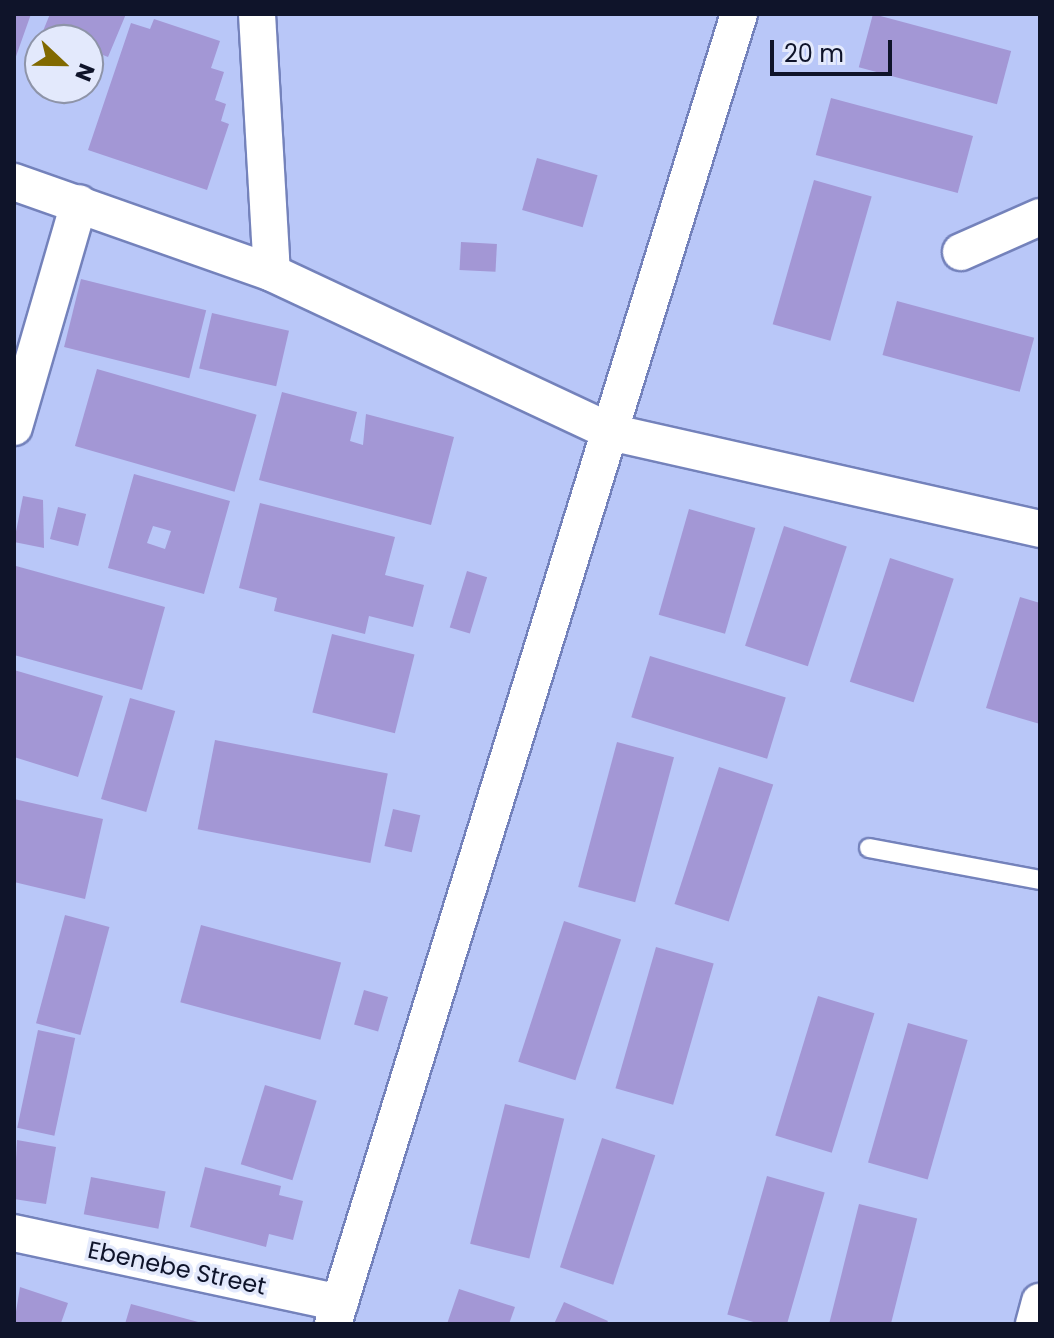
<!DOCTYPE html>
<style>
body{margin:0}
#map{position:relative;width:1054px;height:1338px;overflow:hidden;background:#b9c7f8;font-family:Poppins,sans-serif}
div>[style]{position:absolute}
.building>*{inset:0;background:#a397d5;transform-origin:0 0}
.roads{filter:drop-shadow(2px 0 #7482bb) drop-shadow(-2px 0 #7482bb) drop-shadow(0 2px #7482bb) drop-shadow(0 -2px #7482bb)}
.lane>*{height:18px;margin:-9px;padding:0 9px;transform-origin:9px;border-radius:9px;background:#fff}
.street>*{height:36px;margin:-18px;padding:0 18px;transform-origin:18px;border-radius:18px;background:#fff}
span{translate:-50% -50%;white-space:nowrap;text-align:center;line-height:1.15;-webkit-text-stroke:7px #e3e9fc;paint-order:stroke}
.street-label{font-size:24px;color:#0f142a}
.frame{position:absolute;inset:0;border:16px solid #0f142a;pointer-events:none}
.north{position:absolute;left:24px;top:24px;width:80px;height:80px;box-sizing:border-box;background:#e3e9fc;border:2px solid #8e94a8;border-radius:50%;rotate:112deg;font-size:22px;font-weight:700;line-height:32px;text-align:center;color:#0f142a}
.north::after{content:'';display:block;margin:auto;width:28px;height:36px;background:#816900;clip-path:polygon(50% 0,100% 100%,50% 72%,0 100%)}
.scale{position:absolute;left:770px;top:40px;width:122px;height:36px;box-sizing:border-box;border:4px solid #0f142a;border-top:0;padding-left:10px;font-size:24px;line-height:28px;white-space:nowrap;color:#0f142a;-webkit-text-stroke:6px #e3e9fc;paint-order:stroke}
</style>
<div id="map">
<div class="building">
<i style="clip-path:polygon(14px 14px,31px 14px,14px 62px)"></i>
<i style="clip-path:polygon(50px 14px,126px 14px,108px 57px,88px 49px,88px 40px,43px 31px)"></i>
<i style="left:873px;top:14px;width:143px;height:55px;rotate:15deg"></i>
<i style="clip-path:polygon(154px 19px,220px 41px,211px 68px,224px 72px,215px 100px,226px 104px,221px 121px,229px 124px,207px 190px,88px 150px,131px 23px,150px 29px)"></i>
<i style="left:831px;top:98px;width:147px;height:59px;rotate:15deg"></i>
<i style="left:537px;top:158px;width:63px;height:54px;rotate:16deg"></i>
<i style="left:814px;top:180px;width:60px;height:150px;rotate:16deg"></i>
<i style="left:461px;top:242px;width:36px;height:28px;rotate:3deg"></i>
<i style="left:81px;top:279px;width:129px;height:70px;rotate:14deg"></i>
<i style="left:897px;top:301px;width:142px;height:56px;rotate:15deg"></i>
<i style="left:212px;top:313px;width:79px;height:57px;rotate:13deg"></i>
<i style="left:97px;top:369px;width:166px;height:80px;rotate:16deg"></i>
<i style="clip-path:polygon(282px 392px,357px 412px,350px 441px,363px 445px,366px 414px,454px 437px,431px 525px,259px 480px)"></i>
<i style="clip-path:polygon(evenodd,134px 474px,230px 501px,204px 594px,108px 568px,134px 474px,153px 526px,171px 531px,165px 549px,147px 543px,153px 526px)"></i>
<i style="clip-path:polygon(23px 496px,43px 500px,44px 548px,14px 542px)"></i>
<i style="clip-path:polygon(260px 503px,395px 537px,385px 575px,424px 585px,413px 627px,369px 616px,365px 634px,274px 611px,277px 598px,239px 588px)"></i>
<i style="left:58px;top:507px;width:29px;height:33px;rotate:14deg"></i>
<i style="left:689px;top:509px;width:69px;height:110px;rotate:16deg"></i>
<i style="left:784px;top:526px;width:66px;height:126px;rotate:18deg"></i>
<i style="left:890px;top:558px;width:67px;height:130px;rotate:18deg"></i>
<i style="clip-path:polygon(16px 566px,165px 607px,142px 690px,14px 655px)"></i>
<i style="left:467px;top:571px;width:21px;height:59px;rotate:17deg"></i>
<i style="clip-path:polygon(1020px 597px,1040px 603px,1040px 724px,986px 708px)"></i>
<i style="left:332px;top:634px;width:85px;height:81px;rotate:14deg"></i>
<i style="left:650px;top:656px;width:142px;height:64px;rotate:17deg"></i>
<i style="clip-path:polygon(14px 670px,103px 696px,78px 777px,14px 757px)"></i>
<i style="left:130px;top:698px;width:47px;height:105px;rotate:16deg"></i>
<i style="left:215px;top:740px;width:176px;height:91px;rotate:11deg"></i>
<i style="left:617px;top:742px;width:59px;height:150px;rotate:15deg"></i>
<i style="left:719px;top:767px;width:57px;height:144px;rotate:18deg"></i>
<i style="clip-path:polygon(14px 799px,103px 819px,85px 899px,14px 882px)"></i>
<i style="left:393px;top:809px;width:28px;height:38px;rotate:13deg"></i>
<i style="left:65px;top:915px;width:46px;height:112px;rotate:15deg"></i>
<i style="left:564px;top:921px;width:60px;height:148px;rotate:18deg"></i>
<i style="left:201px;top:925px;width:145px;height:80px;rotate:15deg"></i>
<i style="left:656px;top:947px;width:60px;height:147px;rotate:16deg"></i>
<i style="left:364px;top:990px;width:25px;height:36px;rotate:16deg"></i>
<i style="left:818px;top:996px;width:59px;height:146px;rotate:17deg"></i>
<i style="left:908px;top:1023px;width:62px;height:145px;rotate:16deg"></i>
<i style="left:38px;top:1030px;width:38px;height:100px;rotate:12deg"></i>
<i style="left:265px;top:1085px;width:54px;height:83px;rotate:17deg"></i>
<i style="left:505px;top:1104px;width:61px;height:144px;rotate:14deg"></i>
<i style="left:602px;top:1138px;width:56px;height:136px;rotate:18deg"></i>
<i style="clip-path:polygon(17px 1140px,56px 1147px,46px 1204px,14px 1199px)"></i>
<i style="clip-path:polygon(205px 1167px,281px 1186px,279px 1195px,303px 1201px,293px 1240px,269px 1234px,266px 1247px,190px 1227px)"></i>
<i style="left:767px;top:1176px;width:60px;height:144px;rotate:16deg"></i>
<i style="left:91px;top:1177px;width:76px;height:38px;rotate:11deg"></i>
<i style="left:859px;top:1204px;width:60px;height:123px;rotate:14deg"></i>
<i style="clip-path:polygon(20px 1287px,68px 1303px,61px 1323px,14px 1324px)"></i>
<i style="clip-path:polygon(459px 1289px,515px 1307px,509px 1324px,447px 1324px)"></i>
<i style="clip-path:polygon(564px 1302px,608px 1321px,606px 1324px,554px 1324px)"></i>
<i style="clip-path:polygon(131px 1304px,202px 1323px,202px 1324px,125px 1324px)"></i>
</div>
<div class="roads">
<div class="lane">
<i style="left:869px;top:848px;width:174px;rotate:10.6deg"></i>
</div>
<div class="street">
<i style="left:257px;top:14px;width:259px;rotate:86.7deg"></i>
<i style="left:14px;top:182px;width:274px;rotate:19.4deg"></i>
<i style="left:272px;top:273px;width:378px;rotate:25.1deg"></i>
<i style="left:614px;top:433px;width:437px;rotate:12.7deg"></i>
<i style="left:961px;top:252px;width:86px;rotate:-23.9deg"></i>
<i style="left:14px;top:427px;width:233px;rotate:-73.8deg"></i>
<i style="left:14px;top:1233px;width:333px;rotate:12.1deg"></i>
<i style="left:333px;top:1324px;width:1371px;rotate:-72.78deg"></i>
<i style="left:1034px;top:1324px;width:23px;rotate:-75deg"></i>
</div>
</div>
<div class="street-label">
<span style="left:177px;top:1268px;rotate:12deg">Ebenebe Street</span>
</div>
<div class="frame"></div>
<div class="north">N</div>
<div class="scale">20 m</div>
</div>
